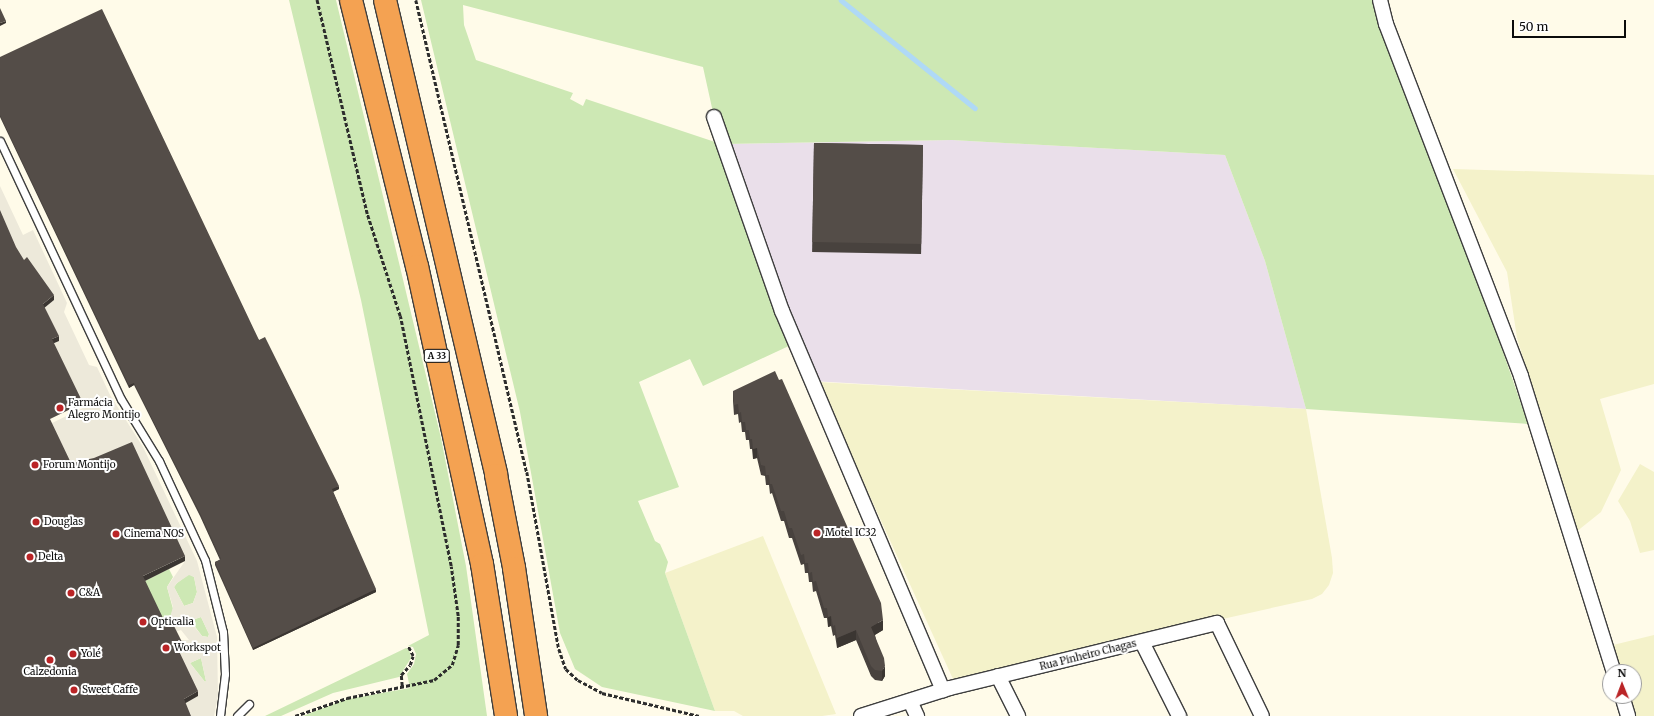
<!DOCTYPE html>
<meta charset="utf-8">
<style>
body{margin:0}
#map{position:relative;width:1654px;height:716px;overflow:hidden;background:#fffbe9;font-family:Merriweather,serif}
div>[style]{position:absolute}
.industrial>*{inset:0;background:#eadfea}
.farmland>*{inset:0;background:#f4f2ca}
.green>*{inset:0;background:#cde8b4}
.plaza>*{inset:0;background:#ede9da}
.stream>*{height:4.5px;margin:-2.25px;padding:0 2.25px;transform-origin:2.25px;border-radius:2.25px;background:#afd9f6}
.path>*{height:2.5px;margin-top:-1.25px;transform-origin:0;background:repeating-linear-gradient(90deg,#2d2d2d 0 4px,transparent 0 6px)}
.roads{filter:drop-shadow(1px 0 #3e3e3e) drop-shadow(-1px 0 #3e3e3e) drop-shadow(0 1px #3e3e3e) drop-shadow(0 -1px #3e3e3e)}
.service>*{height:7px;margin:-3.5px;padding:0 3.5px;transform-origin:3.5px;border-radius:3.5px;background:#fff}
.minor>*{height:14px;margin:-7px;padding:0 7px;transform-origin:7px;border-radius:7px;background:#fff}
.motorway>*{height:22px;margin:-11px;padding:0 11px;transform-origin:11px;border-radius:11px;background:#f4a252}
.wall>*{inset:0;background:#48423e;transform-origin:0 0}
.shaded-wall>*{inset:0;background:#3b3632;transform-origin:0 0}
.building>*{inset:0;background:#544d48;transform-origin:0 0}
.dots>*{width:11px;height:11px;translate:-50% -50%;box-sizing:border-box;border:2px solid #fff;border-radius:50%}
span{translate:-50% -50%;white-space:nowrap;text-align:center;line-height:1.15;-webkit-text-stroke:4px #fff;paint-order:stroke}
.shield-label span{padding:1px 3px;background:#fff;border:1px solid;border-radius:3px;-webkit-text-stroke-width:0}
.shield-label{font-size:9px;color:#0b0b0b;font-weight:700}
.poi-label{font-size:10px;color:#0b0b0b}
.left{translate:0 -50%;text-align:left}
.street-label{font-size:10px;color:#0b0b0b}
.north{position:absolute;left:1602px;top:664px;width:40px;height:40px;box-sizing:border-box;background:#fff;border:1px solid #9d9d9d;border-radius:50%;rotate:359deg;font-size:11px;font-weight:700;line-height:16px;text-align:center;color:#0b0b0b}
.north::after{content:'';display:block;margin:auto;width:14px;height:18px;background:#ba2426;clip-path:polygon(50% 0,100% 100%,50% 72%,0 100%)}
.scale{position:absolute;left:1512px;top:20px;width:114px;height:18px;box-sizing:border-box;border:2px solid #0b0b0b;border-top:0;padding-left:5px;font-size:12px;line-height:14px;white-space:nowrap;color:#0b0b0b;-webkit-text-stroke:3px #fff;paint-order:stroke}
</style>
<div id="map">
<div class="industrial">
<i style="clip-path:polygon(952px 140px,1225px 155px,1265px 261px,1306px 409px,812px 381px,724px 144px)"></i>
</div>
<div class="farmland">
<i style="clip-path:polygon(1453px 169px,1654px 175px,1654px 384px,1600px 399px,1621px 470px,1601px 512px,1576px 532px,1517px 338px,1507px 272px)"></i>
<i style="clip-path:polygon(818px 382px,1306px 409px,1332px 558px,1333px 573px,1329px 585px,1322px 594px,1312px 599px,953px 679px)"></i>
<i style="clip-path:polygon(1640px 464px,1654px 472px,1654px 550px,1640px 553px,1630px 521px,1618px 501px)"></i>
<i style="clip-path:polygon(763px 536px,836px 714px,822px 716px,743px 716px,734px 711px,715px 711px,665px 573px)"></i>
<i style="clip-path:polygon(1654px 635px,1654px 716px,1634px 716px,1628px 696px,1634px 696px,1634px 672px,1621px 672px,1613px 645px)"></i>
</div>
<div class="green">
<i style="clip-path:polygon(289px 0,336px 0,441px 438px,466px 566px,487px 716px,303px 716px,343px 700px,410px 688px,407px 674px,414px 664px,416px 654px,413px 647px,408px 646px,429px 635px,361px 300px)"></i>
<i style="clip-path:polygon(421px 0,1381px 0,1528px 424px,1306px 409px,1265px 261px,1225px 155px,952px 140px,724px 144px,714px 117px,703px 67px,463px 5px,464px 25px,476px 60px,573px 93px,570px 99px,583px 106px,586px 99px,715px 142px,791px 345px,703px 386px,690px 359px,639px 382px,679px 487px,638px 501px,655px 541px,660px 544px,668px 562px,665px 573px,715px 711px,602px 687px,575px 669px,560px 633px,520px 412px)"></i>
<i style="clip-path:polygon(169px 569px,173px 577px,167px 587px,173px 609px,169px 621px,163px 623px,143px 582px)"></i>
<i style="clip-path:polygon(189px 574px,194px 577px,197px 592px,193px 603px,184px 606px,174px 587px,177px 583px)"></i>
<i style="clip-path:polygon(201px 617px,209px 634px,208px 637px,202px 636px,193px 624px,195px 619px)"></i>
<i style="clip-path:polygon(406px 648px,409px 649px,411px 658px,399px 677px,333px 693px,281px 716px,265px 716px)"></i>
<i style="clip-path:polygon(201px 658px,206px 681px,205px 682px,190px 663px)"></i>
</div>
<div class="plaza">
<i style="clip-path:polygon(evenodd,0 186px,23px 235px,33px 230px,67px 303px,64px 312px,89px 365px,97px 367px,110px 395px,143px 447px,197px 561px,217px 637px,218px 696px,214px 716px,189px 716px,184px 704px,177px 652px,179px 640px,189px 640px,181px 630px,175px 632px,169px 621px,173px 607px,167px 587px,185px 561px,71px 468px,50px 424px,83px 408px,52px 344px,43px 309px,54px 300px,24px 264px,0 219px,0 186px,189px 575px,194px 577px,197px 592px,193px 603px,184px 606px,174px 587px,177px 583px,189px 575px,0 186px,201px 617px,209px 634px,208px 637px,202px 636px,193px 625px,195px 619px,201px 617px,0 186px,201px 658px,206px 681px,205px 682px,190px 663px,201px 658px)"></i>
</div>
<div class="stream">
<i style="left:841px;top:0;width:172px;rotate:38.9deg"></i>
</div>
<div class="path">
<i style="left:416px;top:0;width:485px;rotate:76.8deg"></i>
<i style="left:527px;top:472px;width:180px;rotate:79.8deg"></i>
<i style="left:559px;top:649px;width:21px;rotate:71deg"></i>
<i style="left:566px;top:669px;width:16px;rotate:43deg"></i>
<i style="left:578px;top:680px;width:27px;rotate:28deg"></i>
<i style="left:602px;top:693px;width:100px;rotate:13.3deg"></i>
<i style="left:402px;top:686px;width:11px;rotate:-95deg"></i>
<i style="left:401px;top:675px;width:13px;rotate:-48deg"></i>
<i style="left:410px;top:665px;width:9px;rotate:-72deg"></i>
<i style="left:413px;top:656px;width:11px;rotate:-117deg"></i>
<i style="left:295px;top:716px;width:55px;rotate:-19.1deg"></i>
<i style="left:347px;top:698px;width:89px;rotate:-11.7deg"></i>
<i style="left:434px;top:680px;width:23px;rotate:-40deg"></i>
<i style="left:452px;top:665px;width:21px;rotate:-73deg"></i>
<i style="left:458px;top:645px;width:29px;rotate:-90deg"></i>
<i style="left:458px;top:616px;width:50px;rotate:-98deg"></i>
<i style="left:451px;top:566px;width:255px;rotate:-101.5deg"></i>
<i style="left:400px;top:316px;width:107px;rotate:-107.9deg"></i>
<i style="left:367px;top:214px;width:220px;rotate:-103.2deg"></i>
</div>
<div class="roads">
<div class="service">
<i style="left:0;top:141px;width:285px;rotate:64.9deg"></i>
<i style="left:121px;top:399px;width:73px;rotate:58.5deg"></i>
<i style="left:159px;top:461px;width:109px;rotate:65.1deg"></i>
<i style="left:205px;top:560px;width:74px;rotate:76deg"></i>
<i style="left:223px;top:632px;width:42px;rotate:87.3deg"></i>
<i style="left:225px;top:674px;width:42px;rotate:96.8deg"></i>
<i style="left:237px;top:716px;width:17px;rotate:-45deg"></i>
</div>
<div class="minor">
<i style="left:1380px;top:0;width:25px;rotate:76deg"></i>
<i style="left:1386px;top:24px;width:377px;rotate:69deg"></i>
<i style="left:1521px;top:376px;width:310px;rotate:72.6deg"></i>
<i style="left:714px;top:117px;width:206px;rotate:70.7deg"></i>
<i style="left:782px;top:311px;width:412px;rotate:67deg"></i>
<i style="left:1142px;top:642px;width:83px;rotate:63.4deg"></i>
<i style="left:998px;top:676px;width:45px;rotate:63.4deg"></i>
<i style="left:1622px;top:696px;width:21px;rotate:73deg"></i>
<i style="left:910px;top:701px;width:17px;rotate:65deg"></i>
<i style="left:861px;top:716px;width:93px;rotate:-17.5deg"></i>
<i style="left:950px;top:688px;width:275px;rotate:-13.7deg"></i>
<i style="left:1217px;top:623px;width:103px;rotate:64.2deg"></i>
</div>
<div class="motorway">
<i style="left:351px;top:0;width:274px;rotate:76.1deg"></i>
<i style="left:417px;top:266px;width:305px;rotate:77.7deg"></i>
<i style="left:482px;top:564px;width:154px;rotate:81deg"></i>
<i style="left:385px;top:0;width:488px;rotate:76.8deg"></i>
<i style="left:496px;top:475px;width:95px;rotate:79deg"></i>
<i style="left:514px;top:568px;width:150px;rotate:81.5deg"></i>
</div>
</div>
<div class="wall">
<i style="clip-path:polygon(0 57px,259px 340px,339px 489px,333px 492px,376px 592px,253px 650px,215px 565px,215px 562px,220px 560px,200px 516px,134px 385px,129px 388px,0 117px)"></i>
<i style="left:814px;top:143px;width:109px;height:109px;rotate:1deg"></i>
<i style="clip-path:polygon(733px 391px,883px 630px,875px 635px,885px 676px,882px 681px,875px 680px,871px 676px,856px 640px,837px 648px,835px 635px,833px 636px,831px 626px,828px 627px,827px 618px,824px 618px,816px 591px,813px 592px,812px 582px,809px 582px,808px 573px,805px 573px,804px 564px,801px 565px,792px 538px,789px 538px,784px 521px,781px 521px,772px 493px,770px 494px,769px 485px,766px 485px,765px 476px,761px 475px,757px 458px,753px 459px,752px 449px,750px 449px,749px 440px,746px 440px,745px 432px,742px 432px,741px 422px,739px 423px,738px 414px,734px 415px,733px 401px)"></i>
</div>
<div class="shaded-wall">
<i style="clip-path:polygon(6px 21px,6px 23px,0 26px,0 23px)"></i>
<i style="clip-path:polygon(54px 295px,54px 300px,43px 309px,43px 304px)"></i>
<i style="clip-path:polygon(59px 336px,59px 341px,52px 344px,52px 339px)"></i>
<i style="clip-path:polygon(134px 383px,134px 385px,129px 388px,129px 385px)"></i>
<i style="left:83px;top:403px;width:5px;height:37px;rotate:90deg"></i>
<i style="clip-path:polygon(757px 448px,757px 458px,753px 459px,753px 449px)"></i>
<i style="clip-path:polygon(339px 486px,339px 489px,332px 492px,332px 489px)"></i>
<i style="clip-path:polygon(185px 556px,185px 561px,143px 582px,143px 576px)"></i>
<i style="clip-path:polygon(376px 589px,376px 592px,253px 650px,253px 648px)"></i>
<i style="clip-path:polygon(831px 616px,831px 626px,828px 627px,828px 617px)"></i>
<i style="clip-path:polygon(883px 620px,883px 630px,871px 637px,871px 627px)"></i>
<i style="clip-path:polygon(856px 630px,856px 640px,837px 648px,837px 638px)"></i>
<i style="clip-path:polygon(183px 644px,183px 649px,177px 652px,177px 647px)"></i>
<i style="clip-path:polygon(885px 666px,885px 676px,882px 681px,882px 671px)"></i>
<i style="clip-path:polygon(198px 691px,198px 696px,184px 704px,184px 699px)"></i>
</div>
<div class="building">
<i style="clip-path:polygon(0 8px,6px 21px,0 23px)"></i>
<i style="clip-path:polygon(102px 9px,259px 340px,265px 337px,339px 486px,332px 489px,376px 589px,253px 648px,215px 562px,221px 559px,200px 513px,134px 383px,129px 385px,0 115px,0 57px)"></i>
<i style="left:814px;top:143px;width:109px;height:99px;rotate:1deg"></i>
<i style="clip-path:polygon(0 210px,16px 247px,24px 260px,27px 257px,54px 295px,43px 304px,59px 336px,52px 339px,83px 403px,50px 419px,71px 463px,94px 458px,132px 442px,185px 556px,143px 576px,163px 618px,169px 616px,183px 644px,177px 647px,198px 691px,184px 699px,191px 716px,0 716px)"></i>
<i style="clip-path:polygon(775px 371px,779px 380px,782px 379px,881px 603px,883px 620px,871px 627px,884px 658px,885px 666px,882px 671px,875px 670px,871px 666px,856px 630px,837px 638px,835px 625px,833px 626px,831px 616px,828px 617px,827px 608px,824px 608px,816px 581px,813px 582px,812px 572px,809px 573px,808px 563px,805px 563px,804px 554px,801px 555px,792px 528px,789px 528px,784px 511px,781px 511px,772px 484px,770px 484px,769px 475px,766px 475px,765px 466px,761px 465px,757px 448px,753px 449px,752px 439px,750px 439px,749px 430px,746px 430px,745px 422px,742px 422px,741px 412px,739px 413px,738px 404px,734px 405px,733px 391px)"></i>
</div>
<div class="dots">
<i style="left:60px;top:408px;background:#ba2426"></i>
<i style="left:35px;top:465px;background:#ba2426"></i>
<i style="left:36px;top:522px;background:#ba2426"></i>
<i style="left:817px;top:533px;background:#ba2426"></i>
<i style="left:116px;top:534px;background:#ba2426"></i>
<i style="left:30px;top:557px;background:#ba2426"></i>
<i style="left:71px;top:593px;background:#ba2426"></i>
<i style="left:143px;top:622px;background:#ba2426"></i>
<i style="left:166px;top:648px;background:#ba2426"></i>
<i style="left:73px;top:654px;background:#ba2426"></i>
<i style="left:50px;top:660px;background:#ba2426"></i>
<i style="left:74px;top:690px;background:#ba2426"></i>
</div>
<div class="shield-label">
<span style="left:437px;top:356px">A 33</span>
</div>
<div class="poi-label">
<span class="left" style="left:68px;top:408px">Farmácia<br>Alegro Montijo</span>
<span class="left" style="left:43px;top:465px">Forum Montijo</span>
<span class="left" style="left:44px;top:522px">Douglas</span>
<span class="left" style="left:825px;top:533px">Motel IC32</span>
<span class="left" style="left:124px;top:534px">Cinema NOS</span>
<span class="left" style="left:38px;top:557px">Delta</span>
<span class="left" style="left:79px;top:593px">C&amp;A</span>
<span class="left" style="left:151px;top:622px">Opticalia</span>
<span class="left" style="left:174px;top:648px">Workspot</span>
<span class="left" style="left:81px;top:654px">Yolé</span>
<span style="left:50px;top:672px">Calzedonia</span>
<span class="left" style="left:82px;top:690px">Sweet Caffe</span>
</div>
<div class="street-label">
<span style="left:1088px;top:655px;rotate:-14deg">Rua Pinheiro Chagas</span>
</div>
<div class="north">N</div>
<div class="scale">50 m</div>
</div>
